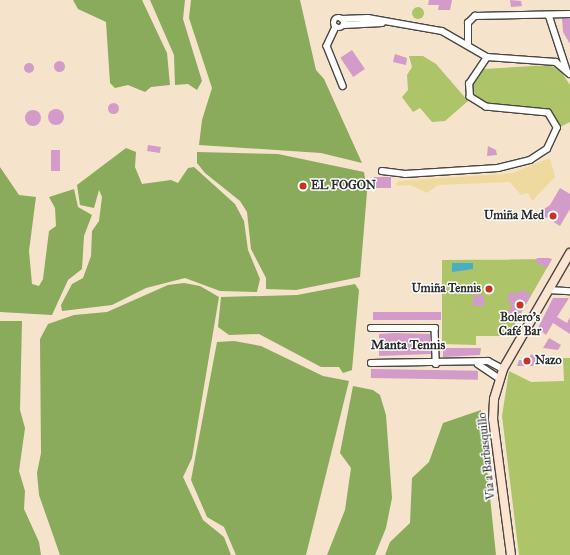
<!DOCTYPE html>
<meta charset="utf-8">
<style>
body{margin:0}
#map{position:relative;width:570px;height:555px;overflow:hidden;background:#f6e3cb;font-family:"IM FELL Great Primer",serif}
div>[style]{position:absolute}
.green>*{inset:0;background:#adc468}
.round{border-radius:50%}
.forest>*{inset:0;background:#8aaa5c}
.sand>*{inset:0;background:#eeda9e}
.water>*{inset:0;background:#48adc7}
.building>*{inset:0;background:#d39bc9;transform-origin:0 0}
.roads{filter:drop-shadow(1px 0 #494743) drop-shadow(-1px 0 #494743) drop-shadow(0 1px #494743) drop-shadow(0 -1px #494743)}
.street>*{height:5.5px;margin:-2.75px;padding:0 2.75px;transform-origin:2.75px;border-radius:2.75px;background:#fff}
.street>.ring{margin:-2.75px;padding:0;box-sizing:content-box;background:none;border:5.5px solid #fff;border-radius:50%}
.secondary>*{height:8px;margin:-4px;padding:0 4px;transform-origin:4px;border-radius:4px;background:#fde4d1}
.dots>*{width:11px;height:11px;translate:-50% -50%;box-sizing:border-box;border:2px solid #fff;border-radius:50%}
span{translate:-50% -50%;white-space:nowrap;text-align:center;line-height:1.15;-webkit-text-stroke:3px #fff;paint-order:stroke}
.poi-label{font-size:12px;color:#2b2b2b;font-weight:700}
.left{translate:0 -50%;text-align:left}
.right{translate:-100% -50%;text-align:right}
.street-label{font-size:12px;color:#2b2b2b}
.neighbourhood-label{font-size:13px;color:#2b2b2b;font-weight:700}
</style>
<div id="map">
<div class="green">
<i class="round" style="left:412px;top:7px;width:12px;height:12px"></i>
<i style="clip-path:polygon(409px 56px,423px 56px,436px 64px,468px 101px,445px 121px,432px 122px,420px 108px,413px 112px,402px 97px,408px 90px,407px 75px,412px 67px)"></i>
<i style="clip-path:polygon(550px 65px,560px 70px,570px 85px,570px 122px,560px 127px,548px 110px,487px 105px,472px 93px,471px 87px,484px 69px)"></i>
<i style="clip-path:polygon(552px 259px,508px 336px,476px 336px,476px 345px,442px 344px,442px 260px)"></i>
<i style="clip-path:polygon(563px 358px,570px 358px,570px 555px,519px 555px,502px 416px,509px 371px,531px 382px,564px 381px)"></i>
</div>
<div class="forest">
<i style="clip-path:polygon(73px 0,142px 0,167px 53px,170px 85px,151px 87px,145px 92px,128px 85px,115px 88px,110px 83px,106px 22px,78px 9px)"></i>
<i style="clip-path:polygon(150px 0,185px 0,183px 19px,202px 81px,197px 90px,188px 84px,175px 85px,174px 55px)"></i>
<i style="clip-path:polygon(191px 0,300px 0,316px 70px,324px 79px,362px 163px,321px 153px,199px 145px,202px 120px,212px 88px,189px 18px)"></i>
<i style="clip-path:polygon(126px 148px,136px 152px,135px 167px,142px 184px,171px 180px,178px 183px,188px 168px,194px 167px,235px 204px,244px 221px,248px 250px,260px 279px,257px 292px,220px 291px,185px 278px,146px 288px,112px 305px,62px 311px,61px 305px,72px 284px,83px 278px,91px 256px,92px 231px,99px 221px,102px 197px,99px 190px,94px 208px,80px 205px,77px 185px)"></i>
<i style="clip-path:polygon(197px 152px,278px 154px,364px 172px,367px 192px,360px 277px,296px 290px,266px 289px,266px 278px,251px 249px,247px 212px,240px 201px,205px 173px,197px 163px)"></i>
<i style="clip-path:polygon(0 167px,19px 195px,36px 197px,29px 251px,32px 284px,39px 286px,43px 279px,49px 231px,56px 226px,55px 208px,49px 197px,74px 189px,78px 207px,92px 215px,84px 236px,82px 269px,68px 280px,52px 315px,0 312px)"></i>
<i style="clip-path:polygon(184px 283px,200px 286px,219px 297px,192px 458px,183px 477px,203px 520px,224px 537px,231px 555px,60px 555px,39px 495px,37px 473px,41px 453px,40px 339px,48px 324px,74px 315px,107px 312px,168px 285px)"></i>
<i style="clip-path:polygon(355px 284px,359px 290px,352px 370px,343px 373px,339px 367px,321px 367px,259px 334px,229px 335px,218px 327px,221px 297px,297px 295px)"></i>
<i style="clip-path:polygon(0 321px,22px 321px,20px 410px,25px 428px,19px 471px,25px 491px,24px 509px,39px 542px,41px 555px,0 555px)"></i>
<i style="clip-path:polygon(234px 341px,261px 346px,323px 376px,349px 381px,306px 555px,236px 555px,224px 527px,207px 517px,191px 480px,217px 342px)"></i>
<i style="clip-path:polygon(353px 386px,373px 390px,380px 395px,386px 415px,392px 498px,386px 528px,375px 555px,327px 555px,345px 510px,351px 468px,340px 453px)"></i>
<i style="clip-path:polygon(481px 410px,496px 555px,385px 555px,390px 542px,410px 523px,412px 478px,429px 462px,443px 423px)"></i>
</div>
<div class="sand">
<i style="clip-path:polygon(550px 158px,555px 177px,532px 201px,528px 193px,521px 195px,510px 182px,438px 185px,427px 193px,410px 185px,396px 186px,398px 181px,512px 173px)"></i>
</div>
<div class="water">
<i style="clip-path:polygon(452px 263px,473px 263px,473px 269px,452px 272px)"></i>
</div>
<div class="building">
<i style="clip-path:polygon(429px 0,452px 0,450px 10px,438px 10px,439px 5px,428px 5px)"></i>
<i style="clip-path:polygon(510px 0,521px 1px,522px 6px,511px 7px)"></i>
<i style="clip-path:polygon(562px 18px,570px 18px,570px 44px,563px 32px)"></i>
<i style="left:352px;top:50px;width:23px;height:14px;rotate:56deg"></i>
<i style="clip-path:polygon(395px 54px,407px 58px,406px 65px,393px 62px)"></i>
<i class="round" style="left:53.5px;top:60.5px;width:11px;height:11px"></i>
<i class="round" style="left:24px;top:63px;width:10px;height:10px"></i>
<i class="round" style="left:107.5px;top:102.5px;width:11px;height:11px"></i>
<i class="round" style="left:48px;top:109px;width:16px;height:16px"></i>
<i class="round" style="left:25px;top:110px;width:16px;height:16px"></i>
<i style="left:148px;top:145px;width:13px;height:6px;rotate:9deg"></i>
<i style="clip-path:polygon(488px 146px,496px 150px,497px 155px,487px 156px)"></i>
<i style="left:51px;top:150px;width:9px;height:21px"></i>
<i style="left:391px;top:177px;width:11px;height:17px;rotate:90deg"></i>
<i style="clip-path:polygon(560px 188px,570px 194px,570px 209px,560px 226px,552px 221px,556px 214px,540px 220px,538px 213px,550px 205px)"></i>
<i style="clip-path:polygon(537px 258px,549px 258px,552px 259px,547px 268px,535px 262px)"></i>
<i style="clip-path:polygon(522px 289px,531px 295px,515px 322px,507px 317px,512px 303px,508px 302px,508px 293px,520px 293px)"></i>
<i style="left:473px;top:295px;width:11px;height:11px"></i>
<i style="clip-path:polygon(553px 298px,569px 298px,557px 317px,567px 323px,570px 317px,570px 334px,553px 323px,546px 335px,538px 328px)"></i>
<i style="left:373px;top:312px;width:68px;height:8px"></i>
<i style="clip-path:polygon(394px 333px,430px 334px,431px 354px,379px 356px,379px 334px)"></i>
<i style="clip-path:polygon(549px 338px,561px 345px,558px 350px,543px 348px)"></i>
<i style="clip-path:polygon(443px 348px,481px 348px,480px 355px,443px 357px)"></i>
<i style="clip-path:polygon(531px 354px,537px 358px,533px 366px,517px 366px,519px 360px,528px 360px)"></i>
<i style="left:371px;top:369px;width:107px;height:9px;rotate:1deg"></i>
</div>
<div class="roads">
<div class="street">
<i style="left:549px;top:15px;width:58px;rotate:71.9deg"></i>
<i class="ring" style="left:334px;top:18px;width:4.5px;height:4.5px"></i>
<i style="left:342px;top:19px;width:26px;rotate:-2deg"></i>
<i style="left:368px;top:18px;width:75px;rotate:10deg"></i>
<i style="left:442px;top:31px;width:52px;rotate:30deg"></i>
<i style="left:487px;top:57px;width:69px;rotate:4.1deg"></i>
<i style="left:556px;top:62px;width:18px;rotate:41deg"></i>
<i style="left:344px;top:25px;width:38px;rotate:-3deg"></i>
<i style="left:336px;top:27px;width:21px;rotate:115deg"></i>
<i style="left:327px;top:46px;width:43px;rotate:68.2deg"></i>
<i style="left:468px;top:44px;width:21px;rotate:-90deg"></i>
<i style="left:468px;top:23px;width:10px;rotate:-45deg"></i>
<i style="left:475px;top:16px;width:95px;rotate:-1.2deg"></i>
<i style="left:382px;top:171px;width:23px;rotate:7deg"></i>
<i style="left:405px;top:174px;width:93px;rotate:-3.7deg"></i>
<i style="left:498px;top:168px;width:33px;rotate:-14deg"></i>
<i style="left:530px;top:160px;width:20px;rotate:-33deg"></i>
<i style="left:547px;top:149px;width:23px;rotate:-65deg"></i>
<i style="left:557px;top:128px;width:17px;rotate:-121deg"></i>
<i style="left:548px;top:113px;width:62px;rotate:-174.5deg"></i>
<i style="left:486px;top:107px;width:19px;rotate:-148deg"></i>
<i style="left:470px;top:97px;width:13px;rotate:-94deg"></i>
<i style="left:469px;top:84px;width:32px;rotate:-56deg"></i>
<i style="left:548px;top:290px;width:22px;rotate:3deg"></i>
<i style="left:371px;top:328px;width:64px"></i>
<i style="left:435px;top:328px;width:36px;rotate:88deg"></i>
<i style="left:371px;top:363px;width:117px;rotate:-1deg"></i>
<i style="left:488px;top:361px;width:17px;rotate:28deg"></i>
<i style="left:478px;top:364px;width:25px;rotate:34deg"></i>
</div>
<div class="secondary">
<i style="left:511px;top:555px;width:137px;rotate:-97.5deg"></i>
<i style="left:493px;top:419px;width:20px;rotate:-87deg"></i>
<i style="left:494px;top:399px;width:31px;rotate:-73deg"></i>
<i style="left:503px;top:369px;width:134px;rotate:-60deg"></i>
</div>
</div>
<div class="dots">
<i style="left:303px;top:186px;background:#c8321e"></i>
<i style="left:553px;top:216px;background:#c8321e"></i>
<i style="left:489px;top:289px;background:#c8321e"></i>
<i style="left:520px;top:305px;background:#c8321e"></i>
<i style="left:527px;top:361px;background:#c8321e"></i>
</div>
<div class="poi-label">
<span class="left" style="left:311px;top:186px">EL FOGON</span>
<span class="right" style="left:544px;top:216px">Umiña Med</span>
<span class="right" style="left:481px;top:289px">Umiña Tennis</span>
<span style="left:520px;top:325px">Bolero’s<br>Café Bar</span>
<span class="left" style="left:535px;top:361px">Nazo</span>
</div>
<div class="street-label">
<span style="left:487px;top:456px;rotate:-96deg">Via a Barbasquillo</span>
</div>
<div class="neighbourhood-label">
<span style="left:408px;top:345px">Manta Tennis</span>
</div>
</div>
